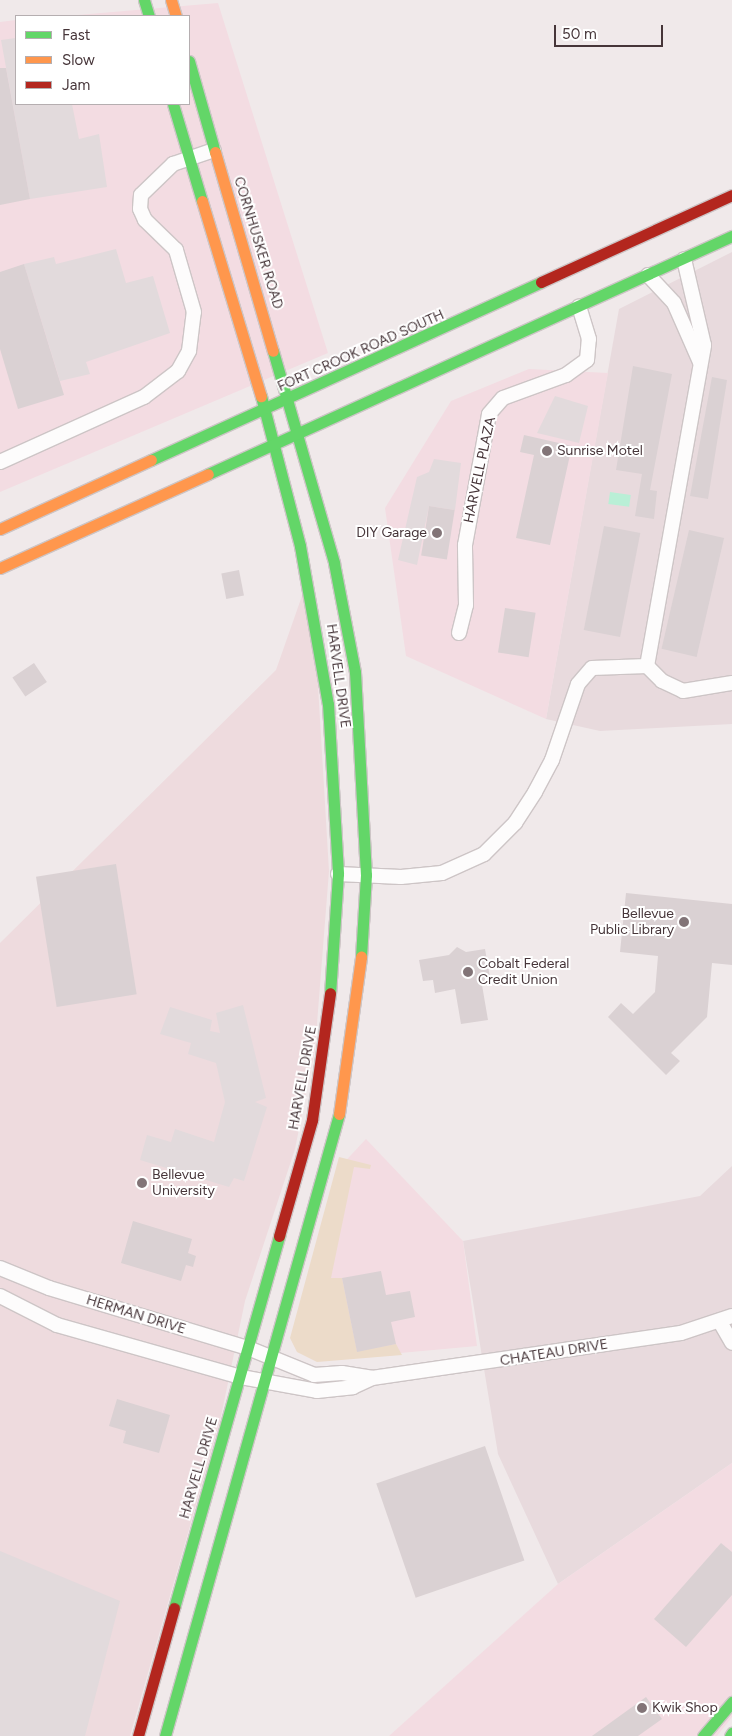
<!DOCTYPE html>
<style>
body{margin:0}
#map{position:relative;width:732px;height:1736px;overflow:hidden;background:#f0e9ea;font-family:Figtree,sans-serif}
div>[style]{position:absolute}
.residential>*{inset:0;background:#e8dadd}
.commercial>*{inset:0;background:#f3dce2}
.education>*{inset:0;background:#eedbde}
.green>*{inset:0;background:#ecdbc9}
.parking>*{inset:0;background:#e2dadc}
.water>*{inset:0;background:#b9efd6;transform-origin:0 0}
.building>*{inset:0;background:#dad1d3;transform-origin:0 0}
.roads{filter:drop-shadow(1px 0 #cdc5c6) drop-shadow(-1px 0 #cdc5c6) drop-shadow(0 1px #cdc5c6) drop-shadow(0 -1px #cdc5c6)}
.street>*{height:14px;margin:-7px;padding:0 7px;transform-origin:7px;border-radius:7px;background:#fdfcfc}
.fast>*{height:11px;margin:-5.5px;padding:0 5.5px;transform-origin:5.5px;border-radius:5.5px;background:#63d668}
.slow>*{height:11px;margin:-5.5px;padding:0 5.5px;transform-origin:5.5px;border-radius:5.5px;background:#ff974d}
.jam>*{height:11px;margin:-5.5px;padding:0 5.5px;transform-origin:5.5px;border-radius:5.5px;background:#b3261e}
.dots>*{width:14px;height:14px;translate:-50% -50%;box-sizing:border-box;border:2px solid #fff;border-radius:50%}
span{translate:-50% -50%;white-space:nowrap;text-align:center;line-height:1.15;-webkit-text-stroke:4px #fff;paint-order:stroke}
.street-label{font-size:14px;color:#463539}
.poi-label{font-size:14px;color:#463539}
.left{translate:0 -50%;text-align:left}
.right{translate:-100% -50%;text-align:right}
.legend{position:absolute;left:15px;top:15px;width:175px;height:90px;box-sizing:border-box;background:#fff;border:1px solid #b5aeb0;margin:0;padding:6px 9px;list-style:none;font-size:15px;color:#463539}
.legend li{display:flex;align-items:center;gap:10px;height:25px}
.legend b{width:25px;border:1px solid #b5aeb0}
.scale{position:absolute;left:554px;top:25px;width:109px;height:22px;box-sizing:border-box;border:2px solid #463539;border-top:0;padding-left:6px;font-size:15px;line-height:18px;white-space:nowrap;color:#463539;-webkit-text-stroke:4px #fff;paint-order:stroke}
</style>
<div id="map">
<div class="residential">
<i style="clip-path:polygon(732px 252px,732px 724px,600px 731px,546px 719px,619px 309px)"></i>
<i style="clip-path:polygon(732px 1166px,732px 1463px,558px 1584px,498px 1454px,463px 1241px,700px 1196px)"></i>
</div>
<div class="commercial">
<i style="clip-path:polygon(218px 3px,328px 353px,0 492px,0 22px,16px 20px,16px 104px,189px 104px,189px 16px,66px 16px)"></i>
<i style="clip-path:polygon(529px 369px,608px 373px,546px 719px,406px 656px,385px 508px,451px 401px)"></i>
<i style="clip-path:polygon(366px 1139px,463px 1241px,477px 1346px,334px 1359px,311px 1289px,337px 1170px)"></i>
<i style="clip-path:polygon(732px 1463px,732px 1717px,717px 1736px,389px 1736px,558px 1584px)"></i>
</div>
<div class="education">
<i style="clip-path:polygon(303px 593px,317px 669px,329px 871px,315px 1049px,295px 1149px,245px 1301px,220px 1421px,130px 1736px,0 1736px,0 943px,276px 670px)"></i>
</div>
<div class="green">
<i style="clip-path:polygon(339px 1157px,371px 1165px,370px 1169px,354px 1167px,331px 1278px,342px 1278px,357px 1351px,396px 1344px,402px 1355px,317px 1362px,297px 1352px,290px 1338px)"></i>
</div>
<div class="parking">
<i style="clip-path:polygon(16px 38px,16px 104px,72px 104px,79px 139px,99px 134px,107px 187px,30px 199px,1px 40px)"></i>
<i style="clip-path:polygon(116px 249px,126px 283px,153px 276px,170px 333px,86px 362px,90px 374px,60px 381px,24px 264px,54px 257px,56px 264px)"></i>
<i style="clip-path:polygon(555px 396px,588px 406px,579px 443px,537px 433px)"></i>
<i style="clip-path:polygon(434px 459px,461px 463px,455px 510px,429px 506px,417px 565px,398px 560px,417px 477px,429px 472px)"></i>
<i style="clip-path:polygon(243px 1005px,266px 1098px,255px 1102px,267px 1107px,244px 1181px,234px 1178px,229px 1187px,140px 1160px,147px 1135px,171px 1142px,175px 1129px,214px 1142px,225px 1102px,216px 1063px,188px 1054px,191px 1043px,160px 1034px,170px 1007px,212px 1020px,210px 1031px,220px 1033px,216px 1013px)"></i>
<i style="clip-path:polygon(0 1551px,120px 1601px,85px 1736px,0 1736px)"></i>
</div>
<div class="water">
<i style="left:610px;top:492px;width:21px;height:12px;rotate:8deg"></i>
</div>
<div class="building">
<i style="clip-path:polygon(0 68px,6px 68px,30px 199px,0 205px)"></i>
<i style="clip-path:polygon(24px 264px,64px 395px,18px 409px,0 349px,0 272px)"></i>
<i style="clip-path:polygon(633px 366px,672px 374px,650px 490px,657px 491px,654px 519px,635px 516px,642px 474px,616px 470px)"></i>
<i style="clip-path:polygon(712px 377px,727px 380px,708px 499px,690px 496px)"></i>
<i style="clip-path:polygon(524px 435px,572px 446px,550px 545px,516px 538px,534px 455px,520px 452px)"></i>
<i style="left:429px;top:506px;width:26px;height:50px;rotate:9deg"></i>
<i style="left:604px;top:526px;width:37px;height:106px;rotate:11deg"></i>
<i style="left:689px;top:530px;width:36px;height:122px;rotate:13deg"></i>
<i style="left:239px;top:570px;width:26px;height:18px;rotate:79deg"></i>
<i style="left:505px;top:608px;width:31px;height:45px;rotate:9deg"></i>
<i style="left:34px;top:663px;width:23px;height:26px;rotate:56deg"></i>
<i style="left:116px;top:864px;width:132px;height:81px;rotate:81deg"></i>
<i style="clip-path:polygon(626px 893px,732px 904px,732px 965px,712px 963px,707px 1017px,671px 1053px,680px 1061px,666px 1075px,608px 1017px,621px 1003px,633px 1014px,655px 992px,658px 956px,620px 952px)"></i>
<i style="clip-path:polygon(457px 947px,466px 952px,485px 949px,491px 983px,482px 985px,488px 1020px,461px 1024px,455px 989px,435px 993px,433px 980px,423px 981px,419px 960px,449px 955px)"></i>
<i style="clip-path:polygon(133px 1221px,192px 1239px,188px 1253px,196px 1256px,193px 1267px,186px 1265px,181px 1281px,121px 1263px)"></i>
<i style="clip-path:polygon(381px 1271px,386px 1295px,410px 1291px,415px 1317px,391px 1322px,396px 1344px,357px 1352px,342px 1278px)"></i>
<i style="clip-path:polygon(117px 1399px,170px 1415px,159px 1453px,123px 1443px,126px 1431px,109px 1426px)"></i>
<i style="left:485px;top:1446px;width:121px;height:115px;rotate:71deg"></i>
<i style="clip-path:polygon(721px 1543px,732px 1552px,732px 1595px,686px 1647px,654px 1619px)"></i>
<i style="clip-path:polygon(646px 1697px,662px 1719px,638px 1736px,592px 1736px)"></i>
</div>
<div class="roads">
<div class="street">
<i style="left:648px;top:275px;width:38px;rotate:47deg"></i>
<i style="left:674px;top:303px;width:64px;rotate:66.2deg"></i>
<i style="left:0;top:462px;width:158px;rotate:-24.3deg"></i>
<i style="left:144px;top:397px;width:43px;rotate:-37.4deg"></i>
<i style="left:178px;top:371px;width:23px;rotate:-61deg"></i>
<i style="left:189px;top:351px;width:39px;rotate:-83deg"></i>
<i style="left:194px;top:312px;width:65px;rotate:-106.2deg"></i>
<i style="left:176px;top:250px;width:43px;rotate:-135.9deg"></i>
<i style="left:145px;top:220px;width:12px;rotate:-114deg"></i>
<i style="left:140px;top:209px;width:14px;rotate:-86deg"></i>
<i style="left:141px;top:195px;width:45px;rotate:-44.1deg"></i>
<i style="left:173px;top:164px;width:43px;rotate:-18.9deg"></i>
<i style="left:459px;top:633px;width:29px;rotate:-76deg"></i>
<i style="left:466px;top:605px;width:60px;rotate:-91deg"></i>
<i style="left:465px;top:545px;width:133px;rotate:-79.6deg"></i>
<i style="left:489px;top:414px;width:21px;rotate:-49deg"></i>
<i style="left:503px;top:398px;width:67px;rotate:-20.1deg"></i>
<i style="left:566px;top:375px;width:26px;rotate:-36deg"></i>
<i style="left:587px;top:360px;width:21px;rotate:-85deg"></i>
<i style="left:589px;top:339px;width:34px;rotate:-107deg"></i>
<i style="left:647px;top:666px;width:326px;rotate:-79.9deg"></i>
<i style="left:704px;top:345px;width:88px;rotate:-103.1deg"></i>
<i style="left:338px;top:874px;width:63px;rotate:2.7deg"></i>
<i style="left:401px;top:877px;width:41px;rotate:-5.6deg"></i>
<i style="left:442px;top:873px;width:46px;rotate:-24.3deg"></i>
<i style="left:484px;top:854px;width:44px;rotate:-45deg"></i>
<i style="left:515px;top:823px;width:37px;rotate:-57deg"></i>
<i style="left:535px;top:792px;width:36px;rotate:-62deg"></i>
<i style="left:552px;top:760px;width:80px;rotate:-71.1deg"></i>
<i style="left:578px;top:684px;width:21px;rotate:-49deg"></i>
<i style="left:592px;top:668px;width:55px;rotate:-2.1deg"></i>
<i style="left:647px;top:666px;width:21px;rotate:45deg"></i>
<i style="left:662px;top:681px;width:23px;rotate:25deg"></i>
<i style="left:683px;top:691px;width:50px;rotate:-9.3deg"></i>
<i style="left:0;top:1268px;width:53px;rotate:22.2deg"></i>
<i style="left:49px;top:1288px;width:208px;rotate:16.8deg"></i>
<i style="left:248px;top:1348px;width:71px;rotate:22.2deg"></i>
<i style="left:314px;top:1375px;width:28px;rotate:-4deg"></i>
<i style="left:342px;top:1373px;width:30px;rotate:9deg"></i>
<i style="left:0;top:1296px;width:64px;rotate:27deg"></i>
<i style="left:57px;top:1325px;width:191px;rotate:15.8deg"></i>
<i style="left:241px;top:1377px;width:77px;rotate:10.4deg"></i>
<i style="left:317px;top:1391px;width:36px;rotate:-6deg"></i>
<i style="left:353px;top:1387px;width:21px;rotate:-25deg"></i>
<i style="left:372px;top:1378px;width:312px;rotate:-8.3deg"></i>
<i style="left:681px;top:1333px;width:54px;rotate:-18.4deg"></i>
<i style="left:720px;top:1322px;width:24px;rotate:60deg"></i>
</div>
<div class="fast">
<i style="left:144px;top:0;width:17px;rotate:73deg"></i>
<i style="left:189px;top:61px;width:95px;rotate:74.1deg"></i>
<i style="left:173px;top:104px;width:101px;rotate:73.4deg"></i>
<i style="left:273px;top:351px;width:221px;rotate:73.9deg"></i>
<i style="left:334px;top:563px;width:111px;rotate:79.1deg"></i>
<i style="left:355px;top:672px;width:203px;rotate:86.9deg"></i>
<i style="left:366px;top:875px;width:82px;rotate:93.5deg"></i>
<i style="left:261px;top:396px;width:155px;rotate:75.4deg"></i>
<i style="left:300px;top:546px;width:160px;rotate:80deg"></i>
<i style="left:328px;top:704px;width:170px;rotate:86.6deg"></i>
<i style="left:338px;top:874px;width:119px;rotate:93.8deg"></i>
<i style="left:151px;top:460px;width:429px;rotate:-24.5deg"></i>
<i style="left:208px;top:474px;width:576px;rotate:-24.43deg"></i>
<i style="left:174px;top:1608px;width:387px;rotate:-74.2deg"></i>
<i style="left:165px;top:1736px;width:646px;rotate:-74.37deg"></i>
<i style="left:703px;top:1736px;width:45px;rotate:-49.5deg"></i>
<i style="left:730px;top:1736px;width:4px;rotate:-56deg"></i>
</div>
<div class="slow">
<i style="left:171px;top:0;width:17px;rotate:73deg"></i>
<i style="left:215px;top:152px;width:207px;rotate:73.8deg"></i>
<i style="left:202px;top:201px;width:204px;rotate:73.2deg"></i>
<i style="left:0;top:529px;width:166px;rotate:-24.6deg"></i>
<i style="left:0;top:568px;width:228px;rotate:-24.3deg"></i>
<i style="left:339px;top:1114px;width:159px;rotate:-82deg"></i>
</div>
<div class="jam">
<i style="left:541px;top:282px;width:210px;rotate:-24.5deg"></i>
<i style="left:279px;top:1236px;width:121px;rotate:-74.1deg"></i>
<i style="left:312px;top:1120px;width:128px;rotate:-81.9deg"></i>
<i style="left:138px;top:1736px;width:133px;rotate:-74.3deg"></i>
</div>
</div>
<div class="dots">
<i style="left:547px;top:451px;background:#827477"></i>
<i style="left:437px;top:533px;background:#827477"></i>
<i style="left:684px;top:922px;background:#827477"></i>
<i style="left:468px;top:972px;background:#827477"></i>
<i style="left:142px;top:1183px;background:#827477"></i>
<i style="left:642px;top:1708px;background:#827477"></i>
</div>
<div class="street-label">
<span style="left:258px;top:243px;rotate:73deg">CORNHUSKER ROAD</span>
<span style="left:361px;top:351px;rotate:-24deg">FORT CROOK ROAD SOUTH</span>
<span style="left:480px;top:470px;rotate:-78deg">HARVELL PLAZA</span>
<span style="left:338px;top:676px;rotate:82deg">HARVELL DRIVE</span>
<span style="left:303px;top:1078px;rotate:-80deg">HARVELL DRIVE</span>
<span style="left:136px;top:1315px;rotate:17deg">HERMAN DRIVE</span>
<span style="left:554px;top:1353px;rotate:-9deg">CHATEAU DRIVE</span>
<span style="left:199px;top:1468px;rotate:-74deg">HARVELL DRIVE</span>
</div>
<div class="poi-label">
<span class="left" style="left:557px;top:451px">Sunrise Motel</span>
<span class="right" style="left:427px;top:533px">DIY Garage</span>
<span class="right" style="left:674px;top:922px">Bellevue<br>Public Library</span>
<span class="left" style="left:478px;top:972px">Cobalt Federal<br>Credit Union</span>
<span class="left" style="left:152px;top:1183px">Bellevue<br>University</span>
<span class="left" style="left:652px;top:1708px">Kwik Shop</span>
</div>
<ul class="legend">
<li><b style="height:6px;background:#63d668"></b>Fast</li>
<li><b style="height:6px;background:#ff974d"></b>Slow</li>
<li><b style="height:6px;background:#b3261e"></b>Jam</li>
</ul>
<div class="scale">50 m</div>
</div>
